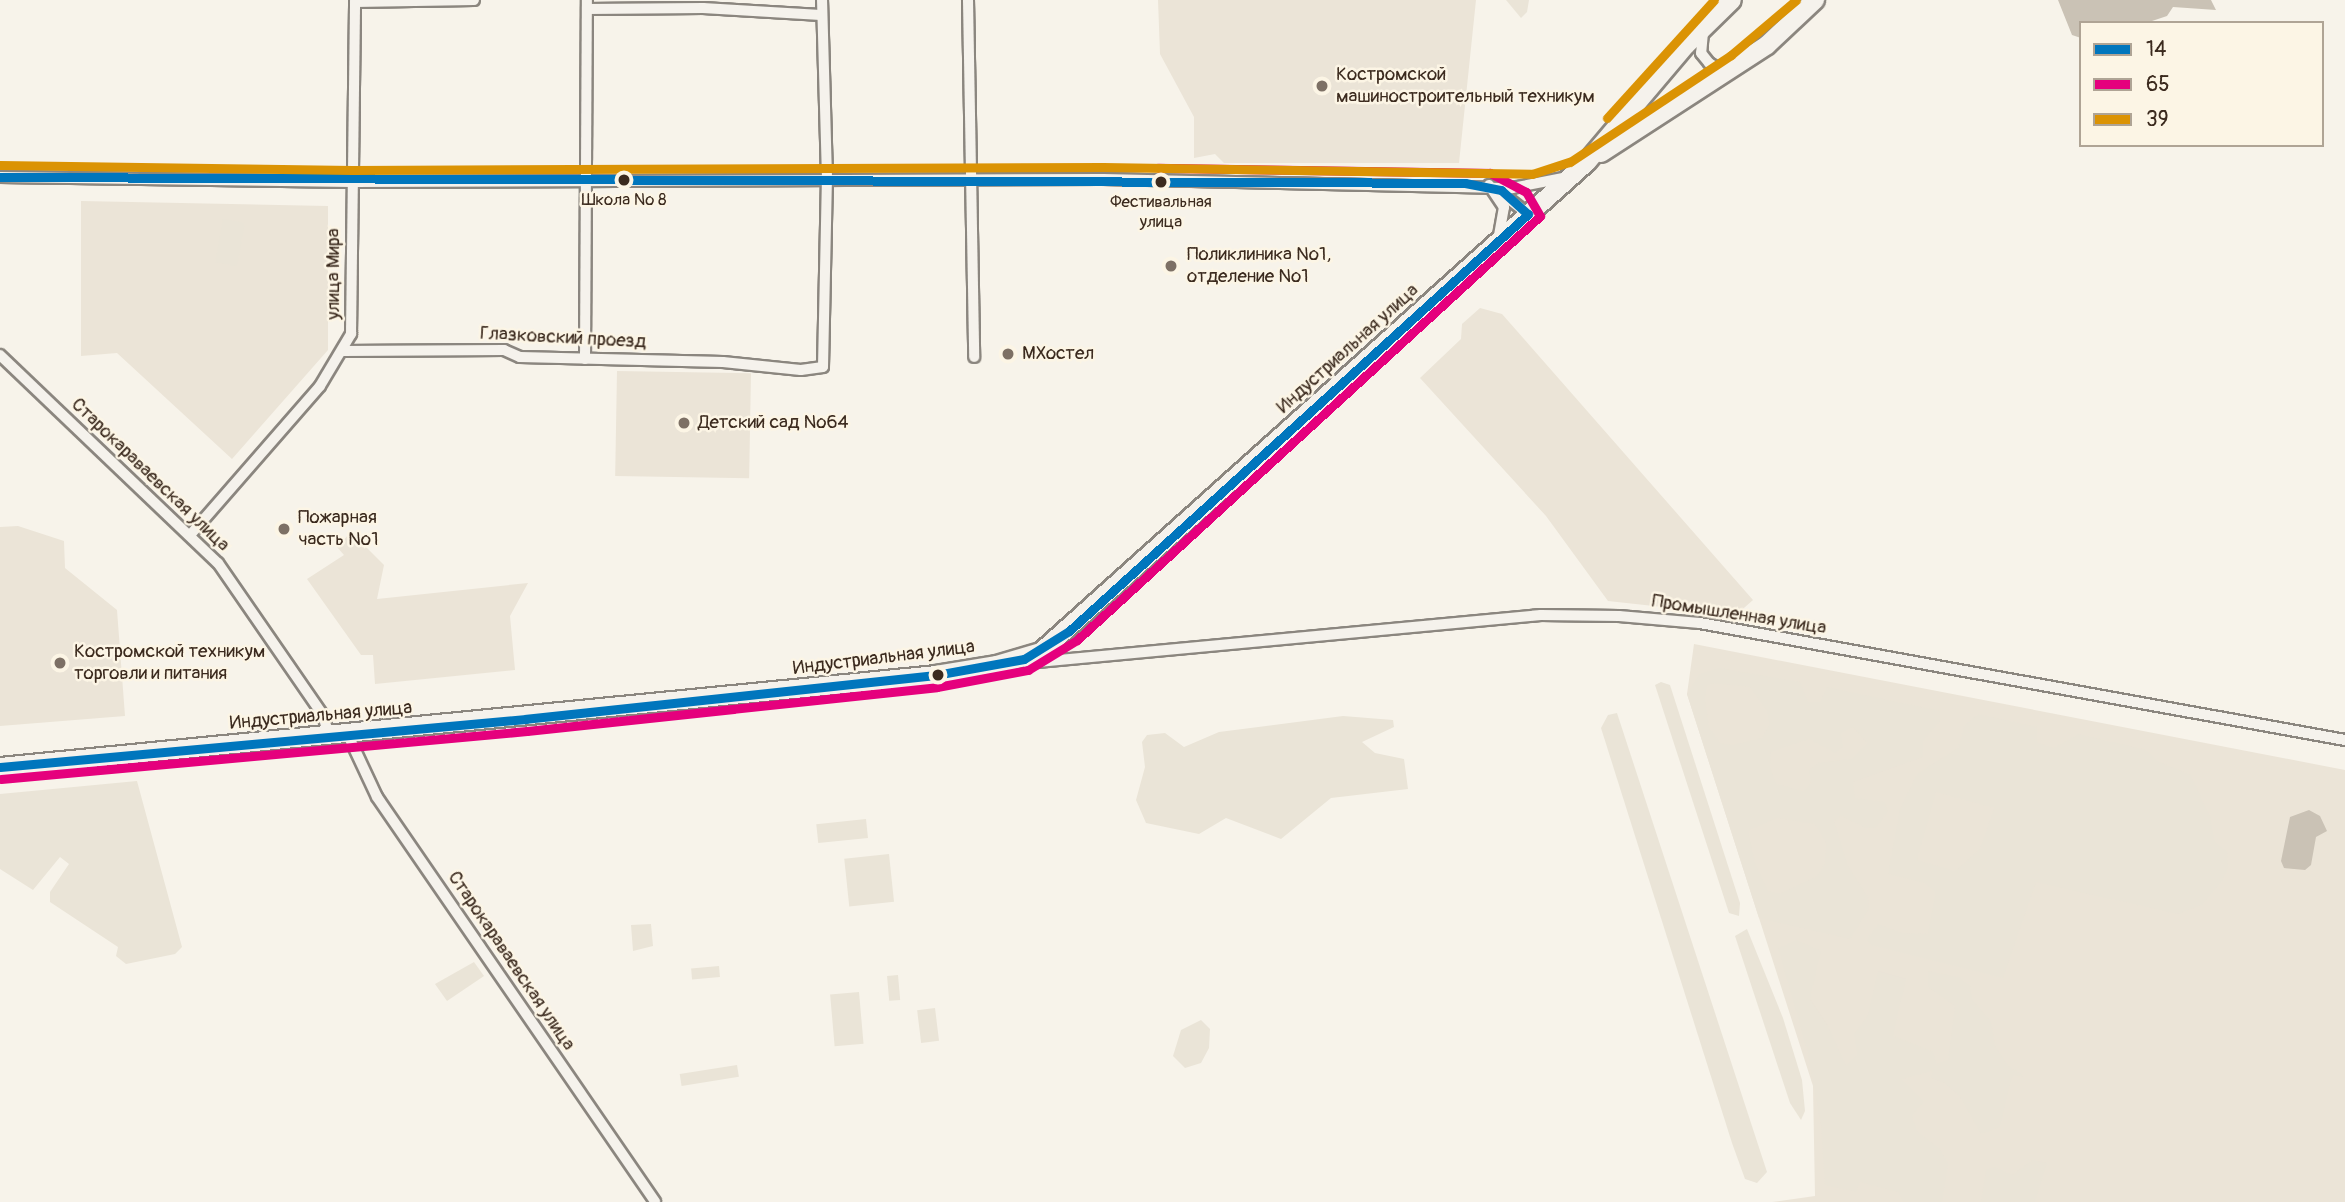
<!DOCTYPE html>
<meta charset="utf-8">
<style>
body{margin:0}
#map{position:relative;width:2345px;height:1202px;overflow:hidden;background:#f7f3ea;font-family:Pangolin,sans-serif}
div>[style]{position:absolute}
.built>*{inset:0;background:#ebe4d7;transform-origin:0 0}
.green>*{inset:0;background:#eae4d7;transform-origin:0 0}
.water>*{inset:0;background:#cac2b5}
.roads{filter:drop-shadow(2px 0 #8b867f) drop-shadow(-2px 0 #8b867f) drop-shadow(0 2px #8b867f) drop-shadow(0 -2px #8b867f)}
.minor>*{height:10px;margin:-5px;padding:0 5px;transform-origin:5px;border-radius:5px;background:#f5f2ec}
.trunk>*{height:18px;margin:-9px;padding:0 9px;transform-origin:9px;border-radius:9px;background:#f5f2ec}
.bus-1>*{height:9px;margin:-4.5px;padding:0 4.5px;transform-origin:4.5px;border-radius:4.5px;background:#0076bd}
.bus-2>*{height:9px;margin:-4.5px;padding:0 4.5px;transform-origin:4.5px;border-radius:4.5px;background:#e5007d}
.bus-3>*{height:9px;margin:-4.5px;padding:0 4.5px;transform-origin:4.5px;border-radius:4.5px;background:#db9304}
.dots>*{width:19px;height:19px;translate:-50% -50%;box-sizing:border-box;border:4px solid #fcf5e5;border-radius:50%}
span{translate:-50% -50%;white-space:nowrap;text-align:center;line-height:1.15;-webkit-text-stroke:5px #fcf5e5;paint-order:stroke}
.bus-label{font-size:17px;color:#3b2a1e}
.poi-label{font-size:19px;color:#3b2a1e}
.left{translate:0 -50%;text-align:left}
.street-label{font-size:19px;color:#3b2a1e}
.legend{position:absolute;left:2079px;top:21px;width:245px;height:126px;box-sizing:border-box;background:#fcf5e5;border:2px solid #afa495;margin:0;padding:9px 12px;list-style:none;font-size:21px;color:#3b2a1e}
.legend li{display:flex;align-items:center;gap:14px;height:35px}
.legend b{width:35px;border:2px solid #afa495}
</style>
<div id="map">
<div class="built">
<i style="clip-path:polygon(1158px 0,1476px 0,1459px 163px,1224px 163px,1215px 154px,1194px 158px,1194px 117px,1160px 54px)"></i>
<i style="clip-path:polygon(81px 201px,328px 206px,328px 350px,232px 459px,117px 353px,81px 356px)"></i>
<i style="clip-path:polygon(1480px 308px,1502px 314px,1753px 600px,1736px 615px,1608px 601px,1546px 516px,1420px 378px,1461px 339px,1462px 324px)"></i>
<i style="left:617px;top:371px;width:134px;height:105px;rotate:1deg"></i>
<i style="clip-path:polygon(18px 526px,64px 541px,65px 568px,117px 610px,125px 716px,0 726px,0 527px)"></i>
<i style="clip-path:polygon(351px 532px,384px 565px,377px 599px,528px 583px,510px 616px,515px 670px,375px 684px,373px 655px,361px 655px,307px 579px,344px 555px,337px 547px)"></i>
<i style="clip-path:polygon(1694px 644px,2345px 770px,2345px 1202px,1772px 1202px,1815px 1196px,1813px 1086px,1687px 694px)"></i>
</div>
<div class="green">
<i style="clip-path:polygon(1506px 0,1529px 0,1527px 12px,1521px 18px)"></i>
<i style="left:223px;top:219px;width:22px;height:44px;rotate:10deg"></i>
<i style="clip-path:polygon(evenodd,1719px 668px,1800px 682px,1808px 702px,1820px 702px,1827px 687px,1940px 711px,1940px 721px,1923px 741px,1923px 757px,1853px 782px,1855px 798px,1885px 802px,1888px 811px,1877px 827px,1866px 828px,1841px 816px,1834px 821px,1848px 866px,1868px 897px,1869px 909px,1850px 939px,1759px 918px,1687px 694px,1699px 674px,1719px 668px,1713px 683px,1750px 687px,1767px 711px,1769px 725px,1762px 738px,1732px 745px,1720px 743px,1709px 727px,1705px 700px,1707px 686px,1713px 683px,1719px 668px,1853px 727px,1867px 743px,1851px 759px,1818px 763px,1809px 770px,1811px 783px,1803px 791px,1776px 784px,1770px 767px,1771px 752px,1809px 739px,1835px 753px,1843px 747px,1841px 733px,1853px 727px,1719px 668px,1777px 818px,1815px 824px,1826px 843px,1824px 865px,1817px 876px,1779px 894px,1768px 891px,1755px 863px,1748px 831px,1777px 818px)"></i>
<i style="clip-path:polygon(1661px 682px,1670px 685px,1740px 903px,1739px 916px,1729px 913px,1655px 685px)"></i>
<i style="clip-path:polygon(1617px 713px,1767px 1172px,1757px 1183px,1745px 1179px,1732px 1143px,1601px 728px,1608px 715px)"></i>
<i style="clip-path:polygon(evenodd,1978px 714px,2037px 727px,2037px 742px,2053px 748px,2079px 734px,2146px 750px,2157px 761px,2191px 775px,2210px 817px,2215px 842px,2227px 851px,2228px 868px,2222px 881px,2202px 905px,2177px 914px,2036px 882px,2003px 978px,1871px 945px,1867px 940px,1878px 924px,1902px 933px,1928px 934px,1936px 892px,1924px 883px,1888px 874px,1900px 809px,1917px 774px,1958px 748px,1964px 726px,1978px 714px,1936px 792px,1994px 808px,1980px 849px,1955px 871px,1917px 860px,1936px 792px)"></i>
<i style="clip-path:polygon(1343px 716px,1393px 720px,1394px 727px,1362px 742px,1375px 753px,1404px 759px,1408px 789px,1331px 798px,1281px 839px,1226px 818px,1199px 834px,1146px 823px,1136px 800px,1145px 767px,1142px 742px,1147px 735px,1165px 733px,1184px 747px,1219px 732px)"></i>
<i style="clip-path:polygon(137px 781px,182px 947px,175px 954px,126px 964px,116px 956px,118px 947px,50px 902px,50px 892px,69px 864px,60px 857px,33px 890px,0 869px,0 794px)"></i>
<i style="left:866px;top:819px;width:19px;height:50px;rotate:84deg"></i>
<i style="left:889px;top:854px;width:48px;height:45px;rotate:84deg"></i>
<i style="clip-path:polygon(651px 924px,653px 946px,633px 951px,631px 925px)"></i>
<i style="clip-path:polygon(1747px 929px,1783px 1018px,1802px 1080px,1805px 1111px,1801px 1120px,1790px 1103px,1735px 936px)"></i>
<i style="clip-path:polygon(1797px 940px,1821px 951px,1810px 999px,1828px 1026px,1846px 1066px,1857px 1055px,1854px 1034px,1868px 1015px,1878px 971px,1906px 979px,1893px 1036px,1933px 1052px,1936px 1064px,1948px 1060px,1955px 1006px,1928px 987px,1928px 971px,1959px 977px,1970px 986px,1973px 1001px,1991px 1022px,1995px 1046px,2008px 1066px,2021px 1073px,2023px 1077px,2014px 1075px,2010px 1083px,2000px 1127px,1981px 1134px,1960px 1097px,1945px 1083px,1931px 1078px,1932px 1071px,1902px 1079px,1924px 1101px,1912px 1115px,1917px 1131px,1940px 1149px,1948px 1164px,1942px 1202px,1903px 1202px,1898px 1192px,1860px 1182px,1856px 1192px,1825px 1185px,1821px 1125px,1807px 1050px,1778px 948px)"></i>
<i style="clip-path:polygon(474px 962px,484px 976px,447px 1001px,435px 984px)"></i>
<i style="left:719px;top:966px;width:11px;height:28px;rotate:85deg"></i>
<i style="left:898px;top:975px;width:25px;height:11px;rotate:85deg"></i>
<i style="left:859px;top:992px;width:52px;height:29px;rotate:85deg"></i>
<i style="left:935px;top:1008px;width:33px;height:18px;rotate:83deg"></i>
<i style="clip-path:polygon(1201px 1020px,1210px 1029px,1209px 1048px,1201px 1063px,1185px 1068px,1173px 1056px,1181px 1030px)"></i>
<i style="left:737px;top:1065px;width:12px;height:58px;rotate:81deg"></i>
<i style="clip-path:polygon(2033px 1160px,2047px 1163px,2035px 1202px,1981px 1202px,1986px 1170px,1995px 1167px,2012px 1175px)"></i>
</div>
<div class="water">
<i style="clip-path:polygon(2058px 0,2211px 0,2216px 10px,2173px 7px,2167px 16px,2146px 23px,2081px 23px,2081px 38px,2072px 35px)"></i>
<i style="clip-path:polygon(2309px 810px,2320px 816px,2327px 831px,2316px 837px,2311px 865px,2305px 870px,2284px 868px,2281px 861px,2290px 817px)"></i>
</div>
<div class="roads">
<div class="minor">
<i style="left:968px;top:0;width:357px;rotate:89deg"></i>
<i style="left:355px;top:2px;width:119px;rotate:-1deg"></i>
<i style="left:587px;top:9px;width:116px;rotate:-0.5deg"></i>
<i style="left:703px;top:8px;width:118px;rotate:3.4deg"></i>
<i style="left:1703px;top:32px;width:21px;rotate:95deg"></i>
<i style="left:1701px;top:53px;width:13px;rotate:51deg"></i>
<i style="left:1709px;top:63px;width:12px;rotate:31deg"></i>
<i style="left:1719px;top:69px;width:11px;rotate:-10deg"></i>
<i style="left:0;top:177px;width:352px;rotate:0.8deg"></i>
<i style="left:352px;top:182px;width:751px;rotate:-0.23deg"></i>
<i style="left:1103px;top:179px;width:409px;rotate:1.3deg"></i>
<i style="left:1512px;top:188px;width:52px;rotate:-11.1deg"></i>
<i style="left:1489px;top:185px;width:27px;rotate:56deg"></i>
<i style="left:1504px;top:207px;width:29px;rotate:100deg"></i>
<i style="left:1495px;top:188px;width:42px;rotate:38.2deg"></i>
<i style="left:343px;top:351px;width:161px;rotate:-0.4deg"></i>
<i style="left:504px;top:350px;width:17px;rotate:24deg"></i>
<i style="left:520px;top:357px;width:203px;rotate:1.4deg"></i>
<i style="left:723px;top:362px;width:78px;rotate:5.9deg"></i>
<i style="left:801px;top:370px;width:22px;rotate:-8deg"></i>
<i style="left:823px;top:367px;width:189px;rotate:-88.8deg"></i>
<i style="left:827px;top:178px;width:178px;rotate:-91.6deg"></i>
<i style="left:0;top:355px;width:301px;rotate:43.7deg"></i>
<i style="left:218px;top:563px;width:185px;rotate:55.4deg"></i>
<i style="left:323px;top:715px;width:22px;rotate:74deg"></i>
<i style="left:585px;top:359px;width:359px;rotate:-89.7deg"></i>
<i style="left:191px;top:534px;width:196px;rotate:-48.9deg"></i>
<i style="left:320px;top:386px;width:61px;rotate:-59.2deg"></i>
<i style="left:351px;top:334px;width:334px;rotate:-89.3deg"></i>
<i style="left:1027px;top:663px;width:516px;rotate:-5.34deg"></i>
<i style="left:1541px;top:615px;width:78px;rotate:0.7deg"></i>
<i style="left:1619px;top:616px;width:81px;rotate:4.9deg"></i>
<i style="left:1700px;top:623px;width:656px;rotate:10.28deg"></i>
<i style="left:348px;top:735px;width:68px;rotate:64.9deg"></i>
<i style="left:377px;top:797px;width:491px;rotate:55.5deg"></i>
</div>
<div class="trunk">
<i style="left:1601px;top:153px;width:198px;rotate:-33deg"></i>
<i style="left:1767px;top:45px;width:66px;rotate:-43.2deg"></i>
<i style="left:0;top:767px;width:941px;rotate:-5.61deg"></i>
<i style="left:936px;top:675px;width:62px;rotate:-9.3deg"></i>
<i style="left:997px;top:665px;width:46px;rotate:-16.5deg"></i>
<i style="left:1041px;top:652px;width:734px;rotate:-41.91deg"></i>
<i style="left:1587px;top:162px;width:153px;rotate:-49.8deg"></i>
<i style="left:1686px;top:45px;width:64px;rotate:-44.4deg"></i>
</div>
</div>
<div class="bus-1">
<i style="left:0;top:177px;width:1465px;rotate:0.23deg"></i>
<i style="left:1465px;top:183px;width:37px;rotate:11deg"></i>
<i style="left:1501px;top:190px;width:36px;rotate:42deg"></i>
<i style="left:1528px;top:214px;width:620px;rotate:137.74deg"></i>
<i style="left:1069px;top:631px;width:53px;rotate:148.1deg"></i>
<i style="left:1024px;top:659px;width:89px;rotate:169.7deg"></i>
<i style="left:936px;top:675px;width:412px;rotate:173.9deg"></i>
<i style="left:526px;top:719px;width:528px;rotate:174.79deg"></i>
</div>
<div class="bus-2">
<i style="left:1px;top:779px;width:528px;rotate:-5.21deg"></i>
<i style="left:527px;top:731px;width:412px;rotate:-6.1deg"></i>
<i style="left:937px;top:687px;width:93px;rotate:-10.6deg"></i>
<i style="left:1028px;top:670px;width:57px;rotate:-31.5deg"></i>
<i style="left:1077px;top:640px;width:628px;rotate:-42.48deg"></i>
<i style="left:1540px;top:216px;width:28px;rotate:-120deg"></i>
<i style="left:1526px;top:192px;width:41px;rotate:-152.2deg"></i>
<i style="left:1490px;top:173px;width:331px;rotate:-179.1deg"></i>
</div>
<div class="bus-3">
<i style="left:1607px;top:118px;width:159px;rotate:-47.8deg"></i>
<i style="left:0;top:165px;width:352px;rotate:0.8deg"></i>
<i style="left:352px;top:170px;width:751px;rotate:-0.23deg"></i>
<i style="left:1103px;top:167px;width:429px;rotate:0.9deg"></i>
<i style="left:1532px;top:174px;width:40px;rotate:-18deg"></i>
<i style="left:1570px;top:162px;width:193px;rotate:-33.6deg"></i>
<i style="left:1731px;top:55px;width:85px;rotate:-40.2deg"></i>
</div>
<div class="dots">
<i style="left:1322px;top:86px;background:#7d7065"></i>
<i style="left:624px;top:180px;background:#3b2a1e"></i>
<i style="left:1161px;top:182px;background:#3b2a1e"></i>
<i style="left:1171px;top:266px;background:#7d7065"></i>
<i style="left:1008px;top:354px;background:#7d7065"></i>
<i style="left:684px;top:423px;background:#7d7065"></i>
<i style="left:284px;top:529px;background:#7d7065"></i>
<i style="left:60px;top:663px;background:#7d7065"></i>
<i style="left:938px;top:675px;background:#3b2a1e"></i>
</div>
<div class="bus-label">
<span style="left:624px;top:200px">Школа № 8</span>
<span style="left:1161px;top:212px">Фестивальная<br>улица</span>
</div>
<div class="poi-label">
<span class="left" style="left:1336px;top:86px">Костромской<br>машиностроительный техникум</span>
<span class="left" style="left:1187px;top:266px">Поликлиника №1,<br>отделение №1</span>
<span class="left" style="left:1022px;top:354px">МХостел</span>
<span class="left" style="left:698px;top:423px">Детский сад №64</span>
<span class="left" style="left:298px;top:529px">Пожарная<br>часть №1</span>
<span class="left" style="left:74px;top:663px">Костромской техникум<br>торговли и питания</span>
</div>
<div class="street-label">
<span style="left:334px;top:274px;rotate:-90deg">улица Мира</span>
<span style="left:563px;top:338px;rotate:3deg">Глазковский проезд</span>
<span style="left:1348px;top:349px;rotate:-42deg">Индустриальная улица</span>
<span style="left:150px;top:475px;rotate:44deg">Старокараваевская улица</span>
<span style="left:1739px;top:615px;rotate:9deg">Промышленная улица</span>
<span style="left:884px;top:658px;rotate:-7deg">Индустриальная улица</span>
<span style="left:321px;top:716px;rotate:-5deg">Индустриальная улица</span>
<span style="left:511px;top:961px;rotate:56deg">Старокараваевская улица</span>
</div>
<ul class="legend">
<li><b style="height:9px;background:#0076bd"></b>14</li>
<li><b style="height:9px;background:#e5007d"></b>65</li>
<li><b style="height:9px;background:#db9304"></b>39</li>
</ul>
</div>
